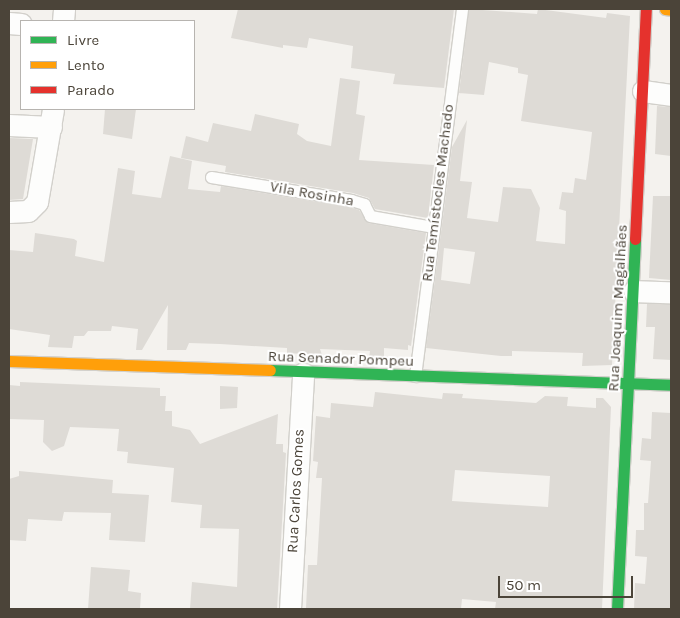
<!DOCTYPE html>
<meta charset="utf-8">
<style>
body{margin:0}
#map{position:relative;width:680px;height:618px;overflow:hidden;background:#f4f2ee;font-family:Karla,sans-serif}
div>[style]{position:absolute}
.building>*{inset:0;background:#dedbd6}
.roads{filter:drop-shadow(1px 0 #d2d0cb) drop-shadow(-1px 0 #d2d0cb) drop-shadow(0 1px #d2d0cb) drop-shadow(0 -1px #d2d0cb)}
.lane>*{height:11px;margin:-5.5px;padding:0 5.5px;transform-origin:5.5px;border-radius:5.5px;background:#fdfdfc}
.street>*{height:21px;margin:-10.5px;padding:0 10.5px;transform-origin:10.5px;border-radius:10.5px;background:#fdfdfc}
.fast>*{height:11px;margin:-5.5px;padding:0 5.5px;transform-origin:5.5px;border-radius:5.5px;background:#30b455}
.slow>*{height:11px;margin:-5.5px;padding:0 5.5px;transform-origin:5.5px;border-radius:5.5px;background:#ff9f0a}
.jam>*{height:11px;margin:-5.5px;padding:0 5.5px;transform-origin:5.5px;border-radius:5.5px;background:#e5322d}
span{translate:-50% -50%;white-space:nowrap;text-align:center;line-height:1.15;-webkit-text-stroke:4px #fff;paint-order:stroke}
.street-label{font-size:15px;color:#4b4439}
.frame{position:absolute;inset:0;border:10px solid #4b4439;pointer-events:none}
.legend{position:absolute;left:20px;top:20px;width:175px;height:90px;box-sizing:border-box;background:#fff;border:1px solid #b7b4b0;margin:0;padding:6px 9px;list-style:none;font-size:15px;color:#4b4439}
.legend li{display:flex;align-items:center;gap:10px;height:25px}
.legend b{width:25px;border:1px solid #b7b4b0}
.scale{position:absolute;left:498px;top:576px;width:135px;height:22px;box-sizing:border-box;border:2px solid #4b4439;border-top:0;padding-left:6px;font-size:15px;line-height:18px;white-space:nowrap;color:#4b4439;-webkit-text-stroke:4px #fff;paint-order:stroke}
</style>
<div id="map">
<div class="building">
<i style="clip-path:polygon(238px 9px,454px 9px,444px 88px,393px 84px,395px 74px,351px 68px,353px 46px,309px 38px,307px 48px,283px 45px,283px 48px,231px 38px)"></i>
<i style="clip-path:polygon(evenodd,469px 9px,537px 14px,538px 9px,606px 18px,607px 13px,630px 16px,612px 365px,582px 366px,583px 353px,512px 351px,512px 356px,501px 356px,426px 348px,452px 147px,467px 120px,460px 181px,472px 182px,467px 218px,498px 222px,503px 187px,531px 189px,540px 208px,536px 241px,565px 244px,566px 211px,559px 209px,562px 192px,573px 193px,575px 178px,586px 180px,589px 158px,592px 132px,521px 121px,528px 75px,518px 73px,518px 68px,489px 62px,484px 95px,459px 93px,469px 9px,444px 248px,475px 252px,470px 284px,441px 280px,444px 248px)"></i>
<i style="clip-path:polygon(340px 78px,360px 81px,356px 114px,365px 116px,359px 160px,434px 165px,428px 218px,375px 209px,369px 198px,353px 193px,225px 172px,226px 166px,181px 158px,186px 136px,208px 142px,213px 123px,251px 131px,255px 114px,299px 124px,297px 134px,307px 141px,331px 146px)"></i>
<i style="clip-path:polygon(657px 106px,671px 107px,671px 156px,655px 154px)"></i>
<i style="clip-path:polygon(105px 109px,136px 109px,132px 139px,103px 134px)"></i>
<i style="clip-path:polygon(9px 138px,33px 139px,23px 199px,9px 200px)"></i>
<i style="clip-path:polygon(170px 156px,192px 161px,188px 189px,220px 192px,221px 186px,349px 207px,359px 210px,368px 223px,426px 233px,411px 346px,408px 345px,408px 350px,384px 348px,384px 358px,369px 358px,370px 351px,320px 349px,322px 355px,287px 353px,287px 348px,220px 344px,189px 343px,186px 350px,167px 350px,168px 305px,142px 350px,136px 350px,138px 329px,112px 326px,111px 331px,88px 331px,84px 336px,74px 336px,72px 348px,48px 347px,50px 335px,9px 329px,9px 250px,33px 252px,35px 233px,74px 239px,77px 241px,75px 256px,104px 262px,118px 168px,135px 171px,132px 194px,161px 198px)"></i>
<i style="clip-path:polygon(653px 196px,671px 196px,671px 280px,649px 278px)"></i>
<i style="clip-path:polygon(647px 304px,671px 304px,671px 360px,653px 359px,655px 327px,646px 327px)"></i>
<i style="clip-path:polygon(20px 382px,160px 388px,160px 396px,166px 396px,165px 411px,172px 411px,172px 426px,190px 430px,200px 444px,278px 414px,276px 444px,283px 444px,283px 452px,286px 453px,277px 609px,190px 609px,192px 582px,237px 587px,239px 529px,200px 528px,202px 505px,171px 502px,174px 468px,127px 463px,128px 452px,117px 451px,119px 429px,70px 427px,64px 446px,52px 451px,43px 442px,44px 420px,9px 419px,9px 385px,20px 386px)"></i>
<i style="clip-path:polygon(220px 386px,238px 387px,237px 408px,220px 409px)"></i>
<i style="clip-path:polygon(evenodd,375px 392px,442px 399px,443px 393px,463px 394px,462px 398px,536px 403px,545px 396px,568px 397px,567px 406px,596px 408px,596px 398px,603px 398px,611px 407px,602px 609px,495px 609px,496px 602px,462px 599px,461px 609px,306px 608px,308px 565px,317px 565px,322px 478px,316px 478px,318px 462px,313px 461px,316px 416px,330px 418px,331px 403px,373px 407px,375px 392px,455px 470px,550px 476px,548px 507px,452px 501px,455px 470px)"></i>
<i style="clip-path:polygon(652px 412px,671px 413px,671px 609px,634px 609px,635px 583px,645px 584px,647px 557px,635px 556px,636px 530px,644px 530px,644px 503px,648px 503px,651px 461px,640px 460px,642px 438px,651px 439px)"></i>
<i style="clip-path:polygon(19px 471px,113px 480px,112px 493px,149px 495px,145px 542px,109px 540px,111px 513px,64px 512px,62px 521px,28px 519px,26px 541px,9px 540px,9px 479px,19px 476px)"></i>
<i style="clip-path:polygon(91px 567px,130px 570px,128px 591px,141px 593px,140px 609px,88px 609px)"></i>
</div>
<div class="roads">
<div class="lane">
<i style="left:211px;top:177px;width:142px;rotate:9.3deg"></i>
<i style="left:351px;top:200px;width:14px;rotate:17deg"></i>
<i style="left:364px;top:204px;width:13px;rotate:63deg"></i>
<i style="left:370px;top:216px;width:65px;rotate:9.8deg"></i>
<i style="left:415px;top:376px;width:370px;rotate:-82.7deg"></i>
</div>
<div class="street">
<i style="left:63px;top:21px;width:12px;rotate:-85deg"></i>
<i style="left:9px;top:23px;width:12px;rotate:5deg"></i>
<i style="left:643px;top:91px;width:28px;rotate:8deg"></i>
<i style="left:9px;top:125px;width:42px;rotate:2.7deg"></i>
<i style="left:9px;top:212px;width:19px;rotate:-3deg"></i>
<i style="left:28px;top:211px;width:13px;rotate:-45deg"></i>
<i style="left:37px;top:202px;width:94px;rotate:-80.2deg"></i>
<i style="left:634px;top:291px;width:37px;rotate:2deg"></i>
<i style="left:290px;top:609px;width:236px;rotate:-86.8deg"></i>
</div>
<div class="fast">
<i style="left:270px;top:370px;width:401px;rotate:2.1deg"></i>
<i style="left:617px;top:609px;width:370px;rotate:-87.2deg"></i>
</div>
<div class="slow">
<i style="left:665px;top:9px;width:6px;rotate:9deg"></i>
<i style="left:9px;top:361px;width:261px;rotate:2deg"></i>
</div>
<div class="jam">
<i style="left:635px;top:239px;width:230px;rotate:-87.3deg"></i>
</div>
</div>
<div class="street-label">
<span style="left:438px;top:193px;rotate:-83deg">Rua Temístocles Machado</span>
<span style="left:312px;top:194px;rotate:10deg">Vila Rosinha</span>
<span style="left:618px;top:308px;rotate:-87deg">Rua Joaquim Magalhães</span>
<span style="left:341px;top:359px;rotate:2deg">Rua Senador Pompeu</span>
<span style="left:296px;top:491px;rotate:-87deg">Rua Carlos Gomes</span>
</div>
<div class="frame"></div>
<ul class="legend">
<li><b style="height:6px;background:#30b455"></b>Livre</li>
<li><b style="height:6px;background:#ff9f0a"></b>Lento</li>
<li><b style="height:6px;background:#e5322d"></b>Parado</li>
</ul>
<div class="scale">50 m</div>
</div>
